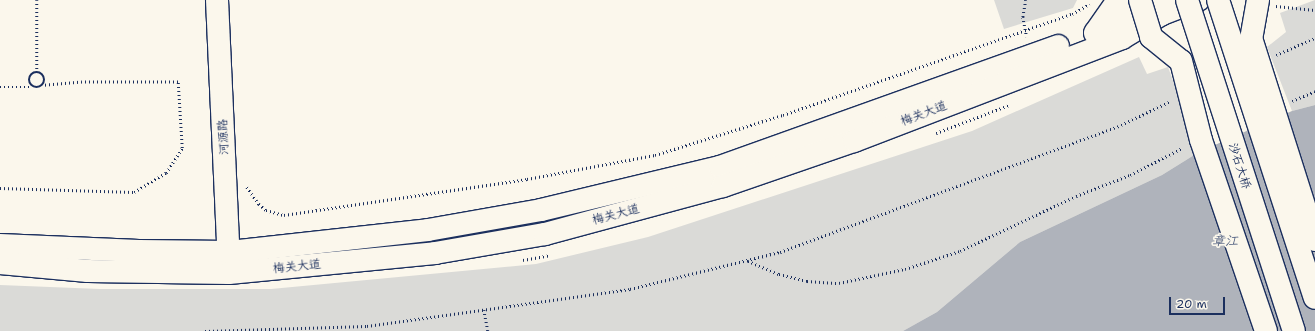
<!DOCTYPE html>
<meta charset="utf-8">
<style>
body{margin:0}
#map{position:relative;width:1315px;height:331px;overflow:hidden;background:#fbf7ec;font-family:"Shantell Sans","LXGW WenKai TC",sans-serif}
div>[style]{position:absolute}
.green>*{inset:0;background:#dadad7}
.water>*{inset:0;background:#afb3bb}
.path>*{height:2.5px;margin-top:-1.25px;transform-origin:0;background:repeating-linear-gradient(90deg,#1b2f5e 0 1px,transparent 0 4px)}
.path>.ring{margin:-1.25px;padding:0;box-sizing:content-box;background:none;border:2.5px solid #1b2f5e;border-radius:50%}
.roads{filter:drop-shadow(1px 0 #1b2f5e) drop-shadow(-1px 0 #1b2f5e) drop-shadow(0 1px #1b2f5e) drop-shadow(0 -1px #1b2f5e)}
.secondary>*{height:22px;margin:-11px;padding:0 11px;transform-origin:11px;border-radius:11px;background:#fbf7ec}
.primary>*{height:22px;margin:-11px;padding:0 11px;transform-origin:11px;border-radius:11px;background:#fbf7ec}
.bridges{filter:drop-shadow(1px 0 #1b2f5e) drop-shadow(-1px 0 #1b2f5e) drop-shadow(0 1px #1b2f5e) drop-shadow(0 -1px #1b2f5e)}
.secondary-bridge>*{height:22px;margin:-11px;padding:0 11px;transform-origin:11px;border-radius:11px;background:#fbf7ec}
.primary-bridge>*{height:22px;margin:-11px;padding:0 11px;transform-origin:11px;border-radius:11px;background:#fbf7ec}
span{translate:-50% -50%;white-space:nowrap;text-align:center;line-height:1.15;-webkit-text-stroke:3.5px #fbf7ec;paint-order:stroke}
.street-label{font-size:12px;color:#1b2f5e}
.water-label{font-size:13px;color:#47577a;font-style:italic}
.scale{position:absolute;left:1169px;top:297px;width:56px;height:18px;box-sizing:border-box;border:2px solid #1b2f5e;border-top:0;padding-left:5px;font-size:12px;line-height:14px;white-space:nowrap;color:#1b2f5e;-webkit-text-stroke:3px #fbf7ec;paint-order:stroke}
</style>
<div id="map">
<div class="green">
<i style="clip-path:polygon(994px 0,1077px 0,1073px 8px,1004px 29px)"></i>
<i style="clip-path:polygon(1315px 0,1315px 105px,1292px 111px,1267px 47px,1286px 32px,1280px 13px)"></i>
<i style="clip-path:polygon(1139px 57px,1147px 74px,1168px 67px,1199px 152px,1162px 175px,1020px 242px,937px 312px,903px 331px,0 331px,0 285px,100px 289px,271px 289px,536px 264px,648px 237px,972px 131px)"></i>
</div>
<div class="water">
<i style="clip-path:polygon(1315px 105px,1315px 331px,903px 331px,937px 312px,1020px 242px,1162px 175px,1199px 152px,1292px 111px)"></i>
</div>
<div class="path">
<i style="left:37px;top:0;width:72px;rotate:90deg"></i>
<i style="left:1026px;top:0;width:17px;rotate:100deg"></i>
<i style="left:1023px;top:17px;width:20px;rotate:79deg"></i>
<i style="left:1276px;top:6px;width:39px;rotate:6deg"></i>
<i style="left:1276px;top:55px;width:43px;rotate:-23.6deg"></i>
<i class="ring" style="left:29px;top:72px;width:13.5px;height:13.5px"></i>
<i style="left:0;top:87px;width:31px"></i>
<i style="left:1292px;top:101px;width:25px;rotate:-23deg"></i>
<i style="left:936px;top:133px;width:78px;rotate:-21deg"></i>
<i style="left:247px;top:187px;width:21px;rotate:55deg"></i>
<i style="left:259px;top:204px;width:9px;rotate:41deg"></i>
<i style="left:266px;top:210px;width:19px;rotate:16deg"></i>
<i style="left:284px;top:215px;width:246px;rotate:-8.4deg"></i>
<i style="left:527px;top:179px;width:130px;rotate:-10.6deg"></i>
<i style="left:655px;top:155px;width:134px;rotate:-17.4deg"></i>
<i style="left:783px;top:115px;width:306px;rotate:-19.3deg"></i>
<i style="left:1072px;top:14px;width:20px;rotate:-30deg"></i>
<i style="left:0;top:188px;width:134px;rotate:1.7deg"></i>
<i style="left:134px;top:192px;width:37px;rotate:-31deg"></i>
<i style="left:166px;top:173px;width:30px;rotate:-57deg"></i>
<i style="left:182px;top:148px;width:66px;rotate:-93.5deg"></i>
<i style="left:178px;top:82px;width:96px;rotate:180deg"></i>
<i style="left:82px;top:82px;width:38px;rotate:175deg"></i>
<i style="left:523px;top:260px;width:27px;rotate:-10deg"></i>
<i style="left:748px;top:261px;width:34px;rotate:23deg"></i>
<i style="left:779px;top:274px;width:29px;rotate:14deg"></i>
<i style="left:807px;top:281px;width:32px;rotate:4deg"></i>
<i style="left:839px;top:283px;width:67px;rotate:-12deg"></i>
<i style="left:905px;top:269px;width:58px;rotate:-18.1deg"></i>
<i style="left:960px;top:251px;width:128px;rotate:-25.4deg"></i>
<i style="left:1076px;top:196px;width:58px;rotate:-21.3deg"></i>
<i style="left:1130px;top:175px;width:59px;rotate:-27.4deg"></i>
<i style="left:484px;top:310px;width:21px;rotate:79deg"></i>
<i style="left:205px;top:331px;width:162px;rotate:-1.8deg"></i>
<i style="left:367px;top:326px;width:266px;rotate:-8deg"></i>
<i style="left:630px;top:289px;width:154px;rotate:-13.9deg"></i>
<i style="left:780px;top:252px;width:364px;rotate:-20.4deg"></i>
<i style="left:1121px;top:125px;width:55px;rotate:-25.6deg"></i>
</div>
<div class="roads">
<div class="secondary">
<i style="left:217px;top:0;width:266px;rotate:87.4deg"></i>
<i style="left:1096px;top:32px;width:57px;rotate:-34.2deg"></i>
<i style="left:0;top:245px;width:139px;rotate:2.5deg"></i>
<i style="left:139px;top:251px;width:91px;rotate:0.6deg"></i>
<i style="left:230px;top:252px;width:199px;rotate:-6.3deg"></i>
<i style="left:428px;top:230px;width:115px;rotate:-10deg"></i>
<i style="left:541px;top:210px;width:184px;rotate:-13.5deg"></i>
<i style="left:720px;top:167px;width:359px;rotate:-19.7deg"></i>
<i style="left:0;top:263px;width:88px;rotate:5.2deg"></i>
<i style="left:88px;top:271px;width:141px;rotate:0.8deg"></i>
<i style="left:229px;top:273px;width:207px;rotate:-5.5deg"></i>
<i style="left:435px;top:253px;width:112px;rotate:-9.8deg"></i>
<i style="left:545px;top:234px;width:184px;rotate:-15.1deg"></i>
<i style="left:723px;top:186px;width:139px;rotate:-19deg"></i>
<i style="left:854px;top:141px;width:287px;rotate:-21deg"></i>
<i style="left:1122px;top:38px;width:47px;rotate:-31deg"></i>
<i style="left:1162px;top:14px;width:39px;rotate:-21deg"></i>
</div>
<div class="primary">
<i style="left:1157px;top:0;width:15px;rotate:70deg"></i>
<i style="left:1095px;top:33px;width:40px;rotate:-55.1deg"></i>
</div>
</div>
<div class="bridges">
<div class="secondary-bridge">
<i style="left:1140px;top:0;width:39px;rotate:73deg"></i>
<i style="left:1151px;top:37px;width:38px;rotate:39deg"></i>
<i style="left:1181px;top:61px;width:81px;rotate:75.8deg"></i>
<i style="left:1201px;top:140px;width:202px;rotate:71.2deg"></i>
<i style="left:1258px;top:0;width:39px;rotate:100deg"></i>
<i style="left:1251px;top:38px;width:212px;rotate:72.4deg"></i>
</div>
<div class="primary-bridge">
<i style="left:1187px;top:0;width:348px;rotate:72.1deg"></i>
<i style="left:1218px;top:0;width:313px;rotate:72deg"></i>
</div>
</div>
<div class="street-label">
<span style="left:924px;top:114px;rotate:-21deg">梅关大道</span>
<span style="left:224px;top:137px;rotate:-93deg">河源路</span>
<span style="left:1239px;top:166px;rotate:72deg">沙石大桥</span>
<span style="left:616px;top:215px;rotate:-15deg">梅关大道</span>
<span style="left:297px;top:267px;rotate:-6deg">梅关大道</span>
</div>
<div class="water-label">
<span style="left:1225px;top:241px">章江</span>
</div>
<div class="scale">20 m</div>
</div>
